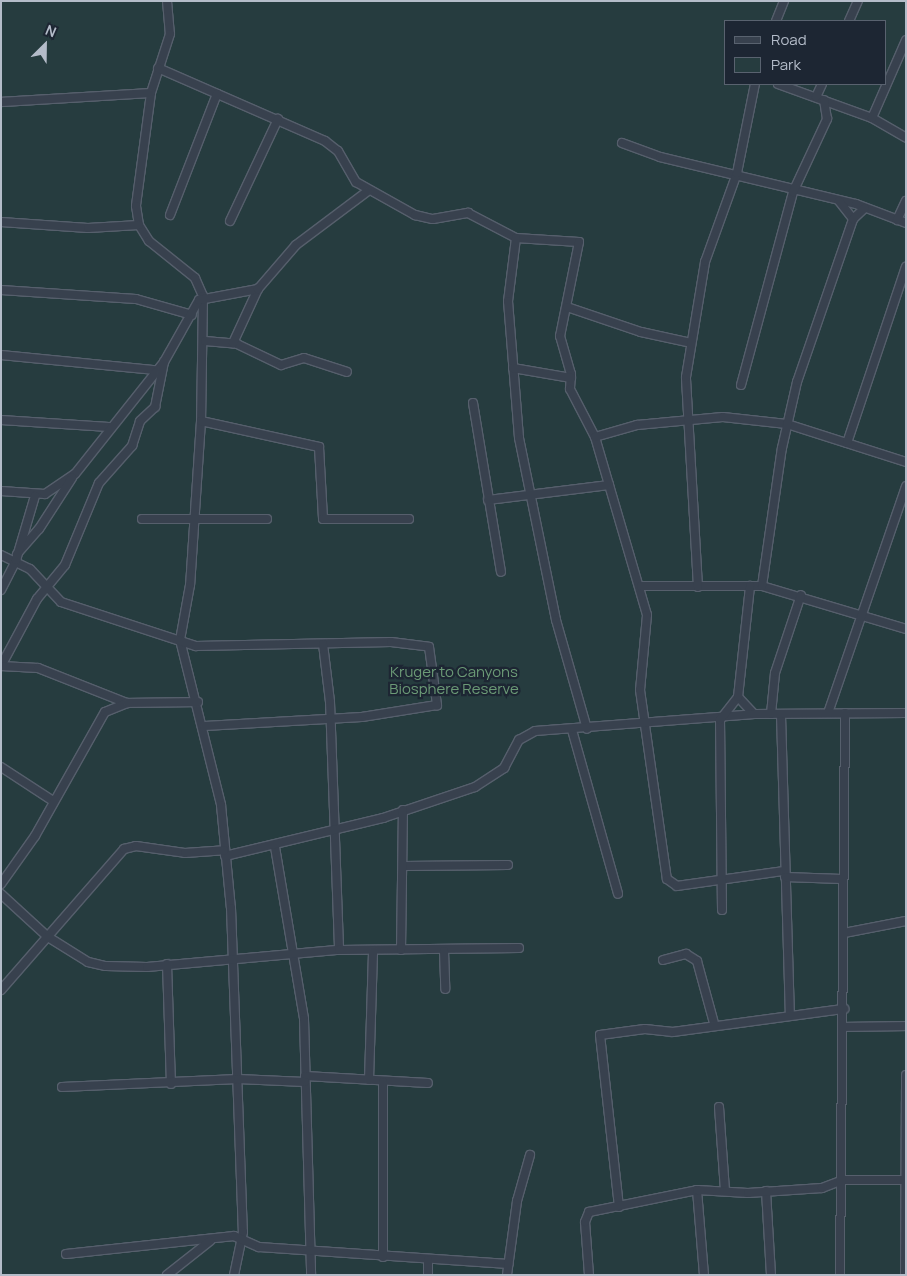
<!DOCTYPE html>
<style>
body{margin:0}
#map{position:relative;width:907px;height:1276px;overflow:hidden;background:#242f3e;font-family:Manrope,sans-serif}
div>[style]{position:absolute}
.green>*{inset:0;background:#263c3f}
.roads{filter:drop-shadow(1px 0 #565f6c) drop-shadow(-1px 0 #565f6c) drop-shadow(0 1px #565f6c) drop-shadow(0 -1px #565f6c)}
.minor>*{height:8px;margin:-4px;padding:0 4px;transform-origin:4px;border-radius:4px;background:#38414e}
span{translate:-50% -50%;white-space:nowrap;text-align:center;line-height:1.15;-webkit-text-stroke:4.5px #1d2633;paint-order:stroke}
.park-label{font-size:15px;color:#6b9a76}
.frame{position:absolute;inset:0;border:2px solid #b4bcc9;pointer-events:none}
.legend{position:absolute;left:724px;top:20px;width:162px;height:65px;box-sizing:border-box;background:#1d2633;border:1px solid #59626f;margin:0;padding:6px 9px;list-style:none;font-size:15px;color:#b4bcc9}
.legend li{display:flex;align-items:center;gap:10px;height:25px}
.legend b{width:25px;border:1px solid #59626f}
.north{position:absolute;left:20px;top:20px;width:50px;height:50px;-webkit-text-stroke:4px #1d2633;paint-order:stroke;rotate:23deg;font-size:14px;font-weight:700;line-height:20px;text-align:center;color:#b4bcc9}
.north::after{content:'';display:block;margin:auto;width:18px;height:22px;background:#b4bcc9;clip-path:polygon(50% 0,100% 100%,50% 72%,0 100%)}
</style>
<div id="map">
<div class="green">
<i style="clip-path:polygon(evenodd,1px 1px,906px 1px,906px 1275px,1px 1275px,1px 1px,726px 21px,886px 21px,886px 84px,726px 84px,726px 21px)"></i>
</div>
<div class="roads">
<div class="minor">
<i style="left:167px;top:1px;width:33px;rotate:85deg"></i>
<i style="left:170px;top:34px;width:62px;rotate:107.9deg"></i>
<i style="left:151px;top:93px;width:114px;rotate:97.6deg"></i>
<i style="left:136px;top:206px;width:19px;rotate:81deg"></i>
<i style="left:139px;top:225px;width:19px;rotate:58deg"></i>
<i style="left:149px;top:241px;width:59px;rotate:38.8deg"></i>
<i style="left:195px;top:278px;width:20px;rotate:66deg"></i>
<i style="left:203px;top:296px;width:125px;rotate:90.9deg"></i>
<i style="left:201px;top:421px;width:164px;rotate:93.8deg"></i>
<i style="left:190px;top:585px;width:56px;rotate:100.3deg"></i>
<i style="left:180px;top:640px;width:170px;rotate:76deg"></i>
<i style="left:221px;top:805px;width:103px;rotate:84.5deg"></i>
<i style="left:231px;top:908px;width:324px;rotate:87.9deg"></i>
<i style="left:243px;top:1232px;width:44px;rotate:101.8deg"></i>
<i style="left:776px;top:21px;width:22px;rotate:-68deg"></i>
<i style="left:849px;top:21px;width:22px;rotate:-66deg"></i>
<i style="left:158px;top:68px;width:182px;rotate:23.6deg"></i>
<i style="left:325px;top:141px;width:16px;rotate:38deg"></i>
<i style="left:338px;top:151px;width:36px;rotate:60deg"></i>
<i style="left:356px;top:182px;width:68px;rotate:29.2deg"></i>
<i style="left:415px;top:215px;width:18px;rotate:13deg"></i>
<i style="left:433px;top:219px;width:36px;rotate:-10deg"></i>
<i style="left:468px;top:213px;width:54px;rotate:27.5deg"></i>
<i style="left:516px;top:238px;width:63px;rotate:3.6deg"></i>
<i style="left:579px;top:242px;width:96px;rotate:101.4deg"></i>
<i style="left:560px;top:336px;width:40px;rotate:74deg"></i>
<i style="left:571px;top:374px;width:15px;rotate:94deg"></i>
<i style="left:570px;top:389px;width:54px;rotate:62.5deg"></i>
<i style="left:595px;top:437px;width:185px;rotate:73.7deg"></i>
<i style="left:647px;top:615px;width:75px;rotate:95.3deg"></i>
<i style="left:640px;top:690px;width:191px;rotate:81.9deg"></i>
<i style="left:667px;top:879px;width:12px;rotate:35deg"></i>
<i style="left:677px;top:886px;width:108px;rotate:-8deg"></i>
<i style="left:778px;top:84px;width:100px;rotate:19.9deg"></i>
<i style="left:872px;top:118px;width:39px;rotate:30deg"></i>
<i style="left:816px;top:97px;width:14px;rotate:-65deg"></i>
<i style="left:1px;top:102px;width:150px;rotate:-3.4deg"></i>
<i style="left:872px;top:118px;width:85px;rotate:-66.4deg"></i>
<i style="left:622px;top:143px;width:40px;rotate:20.2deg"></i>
<i style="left:660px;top:157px;width:202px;rotate:13.5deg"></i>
<i style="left:856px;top:204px;width:53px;rotate:20.8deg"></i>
<i style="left:839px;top:201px;width:23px;rotate:52deg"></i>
<i style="left:170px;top:215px;width:130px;rotate:-68.8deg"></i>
<i style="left:897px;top:220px;width:21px;rotate:-65deg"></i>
<i style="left:230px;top:221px;width:113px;rotate:-64.8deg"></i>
<i style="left:1px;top:222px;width:87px;rotate:3.9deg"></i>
<i style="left:88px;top:228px;width:51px;rotate:-3.4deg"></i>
<i style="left:516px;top:238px;width:64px;rotate:97.2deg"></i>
<i style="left:508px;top:301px;width:137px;rotate:85.4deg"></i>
<i style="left:519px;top:438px;width:186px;rotate:78.5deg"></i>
<i style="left:556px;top:620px;width:113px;rotate:74.1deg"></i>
<i style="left:1px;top:290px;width:135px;rotate:3.8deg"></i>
<i style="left:136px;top:299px;width:58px;rotate:15.9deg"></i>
<i style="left:567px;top:307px;width:78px;rotate:18.7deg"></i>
<i style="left:641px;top:332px;width:51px;rotate:12.4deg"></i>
<i style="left:205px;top:341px;width:32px;rotate:5deg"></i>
<i style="left:237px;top:344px;width:49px;rotate:25.5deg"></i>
<i style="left:281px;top:365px;width:24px;rotate:-17deg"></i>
<i style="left:304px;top:358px;width:45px;rotate:18deg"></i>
<i style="left:233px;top:343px;width:60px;rotate:-65.2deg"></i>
<i style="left:1px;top:355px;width:155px;rotate:5.6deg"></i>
<i style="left:513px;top:368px;width:59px;rotate:9.8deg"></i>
<i style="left:741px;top:385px;width:200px;rotate:-74.9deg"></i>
<i style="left:793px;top:192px;width:81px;rotate:-65deg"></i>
<i style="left:827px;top:119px;width:19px;rotate:-99deg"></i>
<i style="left:473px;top:403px;width:171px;rotate:80.6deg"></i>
<i style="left:1px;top:420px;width:108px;rotate:3.7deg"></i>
<i style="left:201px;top:421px;width:121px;rotate:12.4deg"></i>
<i style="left:319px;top:447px;width:72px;rotate:86.8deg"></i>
<i style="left:323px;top:519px;width:86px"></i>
<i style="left:595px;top:437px;width:44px;rotate:-15.9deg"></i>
<i style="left:637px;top:425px;width:86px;rotate:-5.3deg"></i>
<i style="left:723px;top:417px;width:64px;rotate:6.2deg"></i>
<i style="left:787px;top:424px;width:125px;rotate:17.7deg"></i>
<i style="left:847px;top:443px;width:186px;rotate:-71.5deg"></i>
<i style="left:1px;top:491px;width:44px;rotate:3.9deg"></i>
<i style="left:45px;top:494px;width:36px;rotate:-34deg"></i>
<i style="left:75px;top:474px;width:143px;rotate:-51.5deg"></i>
<i style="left:164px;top:362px;width:71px;rotate:-60.6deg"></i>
<i style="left:199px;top:300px;width:60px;rotate:-10.6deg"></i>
<i style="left:258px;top:289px;width:58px;rotate:-49.2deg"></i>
<i style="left:296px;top:245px;width:90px;rotate:-36.9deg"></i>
<i style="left:488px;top:500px;width:122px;rotate:-7.1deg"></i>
<i style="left:142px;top:519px;width:125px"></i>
<i style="left:17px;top:554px;width:33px;rotate:-49deg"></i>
<i style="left:39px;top:529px;width:61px;rotate:-57.1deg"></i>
<i style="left:1px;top:555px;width:32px;rotate:26deg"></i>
<i style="left:30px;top:569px;width:45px;rotate:46.8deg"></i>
<i style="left:61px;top:602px;width:142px;rotate:18.1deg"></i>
<i style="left:196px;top:646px;width:195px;rotate:-1.2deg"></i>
<i style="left:391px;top:642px;width:38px;rotate:7deg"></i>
<i style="left:429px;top:647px;width:59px;rotate:82.1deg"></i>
<i style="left:437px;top:705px;width:76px;rotate:170.9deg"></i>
<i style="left:362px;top:717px;width:158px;rotate:176.7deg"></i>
<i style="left:641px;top:586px;width:121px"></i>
<i style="left:762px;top:586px;width:150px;rotate:16.6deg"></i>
<i style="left:762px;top:586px;width:139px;rotate:-81.8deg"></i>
<i style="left:782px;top:448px;width:68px;rotate:-77.2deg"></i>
<i style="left:797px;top:382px;width:172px;rotate:-71deg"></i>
<i style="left:853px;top:219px;width:16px;rotate:-43deg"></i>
<i style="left:698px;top:587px;width:210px;rotate:-93.3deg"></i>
<i style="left:686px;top:377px;width:117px;rotate:-80.6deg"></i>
<i style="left:705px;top:262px;width:95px;rotate:-70.2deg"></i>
<i style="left:737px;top:173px;width:91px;rotate:-78.6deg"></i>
<i style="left:1px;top:590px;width:34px;rotate:-63deg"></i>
<i style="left:16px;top:560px;width:67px;rotate:-73.5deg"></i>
<i style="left:323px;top:644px;width:58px;rotate:83.1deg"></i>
<i style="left:330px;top:702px;width:248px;rotate:87.9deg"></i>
<i style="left:1px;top:666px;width:76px;rotate:-61.8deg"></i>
<i style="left:37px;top:599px;width:44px;rotate:-50.5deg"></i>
<i style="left:65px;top:565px;width:89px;rotate:-67.5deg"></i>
<i style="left:99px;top:483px;width:50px;rotate:-48.3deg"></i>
<i style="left:132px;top:446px;width:26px;rotate:-72deg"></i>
<i style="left:140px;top:421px;width:21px;rotate:-43deg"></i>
<i style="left:155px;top:407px;width:46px;rotate:-78.7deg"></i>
<i style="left:1px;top:666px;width:37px;rotate:3deg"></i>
<i style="left:38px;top:668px;width:96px;rotate:21.5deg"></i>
<i style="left:738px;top:697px;width:23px;rotate:47deg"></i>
<i style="left:828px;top:713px;width:240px;rotate:-71deg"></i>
<i style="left:771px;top:714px;width:41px;rotate:-84.4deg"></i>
<i style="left:775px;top:673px;width:82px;rotate:-71.6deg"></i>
<i style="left:781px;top:715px;width:299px;rotate:88.3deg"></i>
<i style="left:572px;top:730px;width:170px;rotate:74.3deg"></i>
<i style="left:1px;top:767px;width:62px;rotate:33.2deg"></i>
<i style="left:275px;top:847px;width:174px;rotate:80.4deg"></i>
<i style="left:304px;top:1019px;width:256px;rotate:88.4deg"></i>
<i style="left:225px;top:856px;width:163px;rotate:-13.5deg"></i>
<i style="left:383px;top:818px;width:97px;rotate:-18.6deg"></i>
<i style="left:475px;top:787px;width:35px;rotate:-33deg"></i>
<i style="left:504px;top:768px;width:32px;rotate:-62deg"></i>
<i style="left:519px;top:740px;width:18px;rotate:-29deg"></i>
<i style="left:535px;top:731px;width:220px;rotate:-4.4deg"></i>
<i style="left:754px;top:714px;width:152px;rotate:-0.4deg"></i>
<i style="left:404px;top:866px;width:104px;rotate:-0.6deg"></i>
<i style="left:785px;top:877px;width:57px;rotate:2deg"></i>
<i style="left:1px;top:884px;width:59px;rotate:-54.7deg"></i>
<i style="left:35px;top:836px;width:142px;rotate:-60.6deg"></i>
<i style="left:105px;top:712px;width:24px;rotate:-22deg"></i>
<i style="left:127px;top:703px;width:71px;rotate:-0.8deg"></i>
<i style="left:1px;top:894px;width:64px;rotate:42.5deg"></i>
<i style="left:48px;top:937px;width:47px;rotate:32deg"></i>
<i style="left:88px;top:962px;width:18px;rotate:13deg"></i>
<i style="left:106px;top:966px;width:41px;rotate:1.4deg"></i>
<i style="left:147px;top:967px;width:193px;rotate:-5.1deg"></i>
<i style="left:339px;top:950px;width:180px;rotate:-0.6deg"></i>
<i style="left:722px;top:910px;width:190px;rotate:-90.6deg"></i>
<i style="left:720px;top:720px;width:29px;rotate:-52deg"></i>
<i style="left:738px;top:697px;width:112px;rotate:-83.8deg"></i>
<i style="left:844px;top:933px;width:63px;rotate:-11deg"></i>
<i style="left:401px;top:950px;width:140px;rotate:-89.2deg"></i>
<i style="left:444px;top:951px;width:38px;rotate:88deg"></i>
<i style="left:663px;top:960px;width:24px;rotate:-15deg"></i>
<i style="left:686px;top:954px;width:13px;rotate:32deg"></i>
<i style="left:697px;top:961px;width:64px;rotate:74.7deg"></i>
<i style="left:167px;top:964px;width:120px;rotate:88.1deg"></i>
<i style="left:1px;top:990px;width:187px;rotate:-48.9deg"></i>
<i style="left:124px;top:849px;width:12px;rotate:-14deg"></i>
<i style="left:136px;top:846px;width:49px;rotate:8.1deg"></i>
<i style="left:185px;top:853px;width:39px;rotate:-4deg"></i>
<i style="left:844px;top:1027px;width:62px;rotate:-0.9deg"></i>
<i style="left:305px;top:1076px;width:123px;rotate:3.3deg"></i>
<i style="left:369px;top:1080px;width:130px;rotate:-88.2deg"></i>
<i style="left:62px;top:1087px;width:176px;rotate:-2.6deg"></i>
<i style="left:238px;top:1079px;width:67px;rotate:2.6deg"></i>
<i style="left:719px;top:1107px;width:84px;rotate:85.9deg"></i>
<i style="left:697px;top:1190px;width:85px;rotate:85.3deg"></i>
<i style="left:766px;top:1191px;width:84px;rotate:86.6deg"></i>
<i style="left:619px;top:1207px;width:173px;rotate:-96.3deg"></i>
<i style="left:600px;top:1035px;width:45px;rotate:-7.6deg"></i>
<i style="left:645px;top:1029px;width:28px;rotate:6deg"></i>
<i style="left:673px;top:1032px;width:173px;rotate:-7.7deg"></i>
<i style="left:66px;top:1254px;width:169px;rotate:-6.1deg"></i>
<i style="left:234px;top:1236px;width:27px;rotate:24deg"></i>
<i style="left:259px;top:1247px;width:250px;rotate:3.9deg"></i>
<i style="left:383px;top:1257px;width:175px;rotate:-90deg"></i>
<i style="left:167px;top:1275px;width:55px;rotate:-38.3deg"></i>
<i style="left:428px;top:1275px;width:15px;rotate:-90deg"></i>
<i style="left:507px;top:1275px;width:75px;rotate:-82.3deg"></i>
<i style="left:517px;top:1201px;width:48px;rotate:-74.2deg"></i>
<i style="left:589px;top:1275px;width:53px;rotate:-94.3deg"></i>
<i style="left:585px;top:1222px;width:11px;rotate:-68deg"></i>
<i style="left:589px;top:1212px;width:110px;rotate:-11.5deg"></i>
<i style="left:697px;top:1190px;width:51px;rotate:3.4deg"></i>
<i style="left:748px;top:1193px;width:74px;rotate:-3.9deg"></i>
<i style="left:822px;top:1188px;width:22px;rotate:-21deg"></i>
<i style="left:843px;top:1180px;width:63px"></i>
<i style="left:840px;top:1275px;width:562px;rotate:-89.49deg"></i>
<i style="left:905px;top:1275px;width:200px;rotate:-89.7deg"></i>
</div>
</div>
<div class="park-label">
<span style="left:454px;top:680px">Kruger to Canyons<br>Biosphere Reserve</span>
</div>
<div class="frame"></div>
<ul class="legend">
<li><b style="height:6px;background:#38414e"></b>Road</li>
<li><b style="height:14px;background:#263c3f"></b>Park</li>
</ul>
<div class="north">N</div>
</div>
